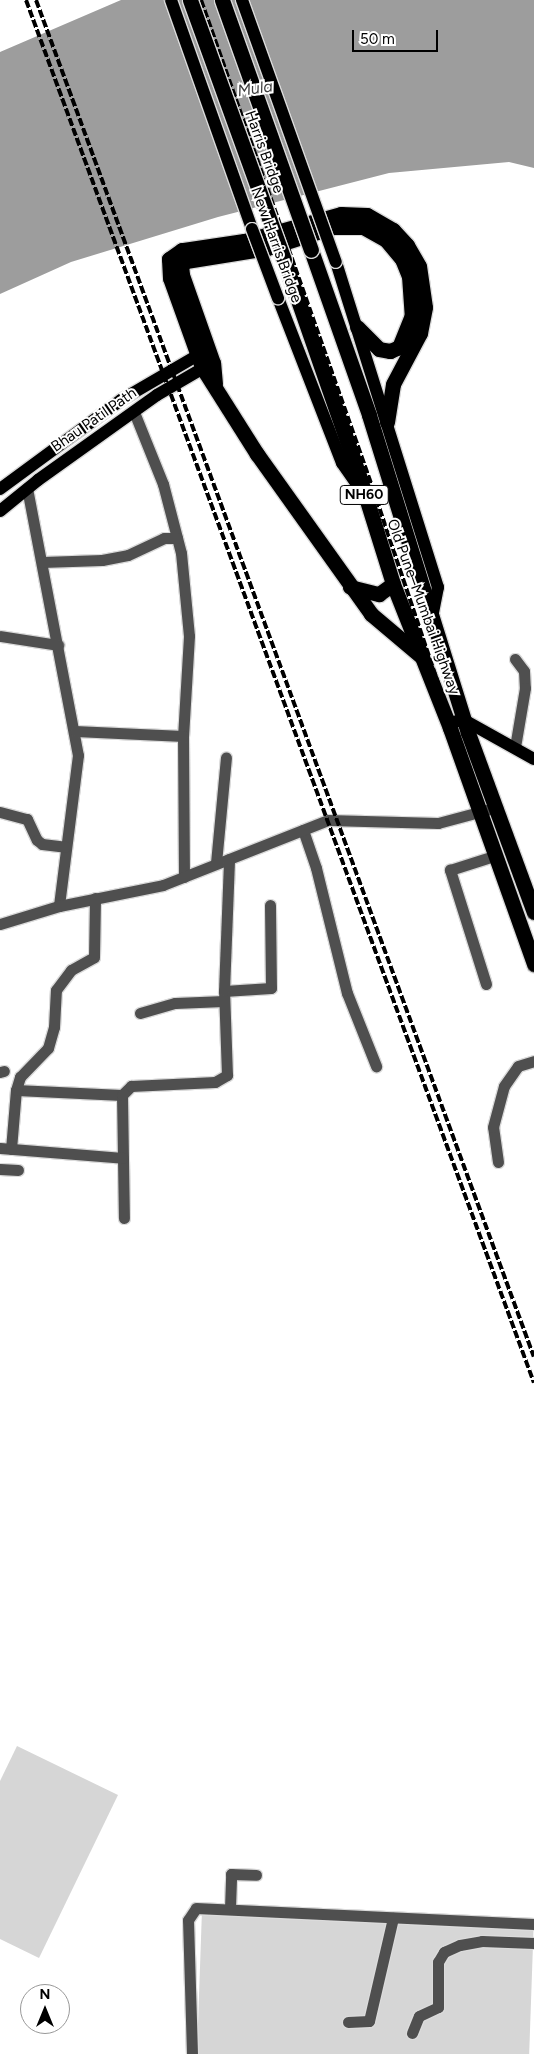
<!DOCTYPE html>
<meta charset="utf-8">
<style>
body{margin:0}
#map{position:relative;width:534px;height:2054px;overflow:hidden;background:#fff;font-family:Figtree,sans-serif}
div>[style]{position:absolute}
.green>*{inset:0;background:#d6d6d6;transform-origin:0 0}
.water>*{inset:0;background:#9d9d9d}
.roads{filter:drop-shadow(1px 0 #dbdbdb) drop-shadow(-1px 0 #dbdbdb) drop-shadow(0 1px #dbdbdb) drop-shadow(0 -1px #dbdbdb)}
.minor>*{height:11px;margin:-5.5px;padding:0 5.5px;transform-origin:5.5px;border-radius:5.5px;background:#4f4f4f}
.major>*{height:12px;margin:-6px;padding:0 6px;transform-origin:6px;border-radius:6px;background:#000}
.highway>*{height:15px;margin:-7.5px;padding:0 7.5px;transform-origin:7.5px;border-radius:7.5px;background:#000}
.rail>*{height:4px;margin-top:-2px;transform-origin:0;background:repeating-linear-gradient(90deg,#000 0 8px,transparent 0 10.5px)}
.bridges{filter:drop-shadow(1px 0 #dbdbdb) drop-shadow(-1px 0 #dbdbdb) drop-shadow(0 1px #dbdbdb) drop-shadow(0 -1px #dbdbdb)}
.major-bridge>*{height:12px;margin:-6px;padding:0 6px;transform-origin:6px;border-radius:6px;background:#000}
.highway-bridge>*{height:15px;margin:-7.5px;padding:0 7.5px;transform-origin:7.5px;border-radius:7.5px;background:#000}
span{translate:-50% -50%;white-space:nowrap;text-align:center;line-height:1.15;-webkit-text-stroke:4px #fff;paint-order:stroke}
.shield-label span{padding:1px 4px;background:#fff;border:1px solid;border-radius:4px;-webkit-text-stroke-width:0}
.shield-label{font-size:14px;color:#000;font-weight:700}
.street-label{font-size:15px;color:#000}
.water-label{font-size:16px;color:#3e3e3e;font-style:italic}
.north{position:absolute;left:20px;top:1984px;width:50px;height:50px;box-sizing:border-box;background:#fff;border:1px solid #999;border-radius:50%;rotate:0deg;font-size:14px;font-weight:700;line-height:20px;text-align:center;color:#000}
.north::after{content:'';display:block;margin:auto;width:18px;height:22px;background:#000;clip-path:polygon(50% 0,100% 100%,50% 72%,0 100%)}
.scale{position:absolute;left:352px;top:30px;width:86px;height:22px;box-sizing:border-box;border:2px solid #000;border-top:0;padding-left:6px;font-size:15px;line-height:18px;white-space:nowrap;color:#000;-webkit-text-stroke:4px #fff;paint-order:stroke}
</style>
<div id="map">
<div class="green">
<i style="clip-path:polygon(17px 1746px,118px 1795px,39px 1958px,0 1939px,0 1781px)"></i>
<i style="left:202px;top:1910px;width:332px;height:146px;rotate:2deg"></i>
</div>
<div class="water">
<i style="clip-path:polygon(121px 0,534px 0,534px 168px,509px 162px,389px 173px,218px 217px,71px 262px,0 294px,0 52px)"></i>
</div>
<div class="roads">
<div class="minor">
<i style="left:134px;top:412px;width:78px;rotate:68.1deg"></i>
<i style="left:163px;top:484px;width:71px;rotate:75.4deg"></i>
<i style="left:181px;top:553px;width:83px;rotate:84.5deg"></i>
<i style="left:189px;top:636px;width:100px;rotate:93.4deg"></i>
<i style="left:183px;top:736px;width:141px;rotate:89.6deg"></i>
<i style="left:27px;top:488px;width:272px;rotate:79.2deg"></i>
<i style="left:78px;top:755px;width:152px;rotate:97.2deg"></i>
<i style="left:42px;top:562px;width:60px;rotate:-1.9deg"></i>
<i style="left:102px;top:560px;width:26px;rotate:-11deg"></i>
<i style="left:128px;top:555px;width:40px;rotate:-25deg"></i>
<i style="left:164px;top:538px;width:13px"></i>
<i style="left:0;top:636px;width:59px;rotate:8.8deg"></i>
<i style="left:515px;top:659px;width:15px;rotate:53deg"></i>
<i style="left:524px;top:671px;width:17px;rotate:87deg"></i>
<i style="left:525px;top:688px;width:60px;rotate:99.6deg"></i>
<i style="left:75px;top:731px;width:108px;rotate:2.7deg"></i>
<i style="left:0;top:812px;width:28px;rotate:15deg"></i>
<i style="left:27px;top:819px;width:23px;rotate:65deg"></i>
<i style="left:37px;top:840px;width:6px;rotate:39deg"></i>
<i style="left:42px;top:844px;width:23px;rotate:7deg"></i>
<i style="left:303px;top:830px;width:40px;rotate:71.1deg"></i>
<i style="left:316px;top:868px;width:129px;rotate:76.1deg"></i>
<i style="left:347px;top:993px;width:79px;rotate:68.3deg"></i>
<i style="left:216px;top:863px;width:106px;rotate:-84.6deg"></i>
<i style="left:0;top:924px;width:62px;rotate:-17deg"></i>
<i style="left:59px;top:906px;width:106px;rotate:-11.4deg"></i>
<i style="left:163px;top:885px;width:177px;rotate:-21.5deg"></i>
<i style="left:328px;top:820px;width:110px;rotate:1.6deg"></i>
<i style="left:438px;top:823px;width:58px;rotate:-15deg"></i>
<i style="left:486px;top:984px;width:120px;rotate:-107.5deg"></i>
<i style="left:450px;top:870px;width:46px;rotate:-17.7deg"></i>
<i style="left:224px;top:991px;width:47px;rotate:-3.7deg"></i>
<i style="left:271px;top:988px;width:83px;rotate:-90.7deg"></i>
<i style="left:140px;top:1013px;width:36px;rotate:-16deg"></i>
<i style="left:175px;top:1003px;width:49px;rotate:-2.3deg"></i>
<i style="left:0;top:1072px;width:4px;rotate:-14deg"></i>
<i style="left:16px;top:1090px;width:106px;rotate:2.7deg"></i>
<i style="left:122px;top:1095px;width:123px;rotate:89.1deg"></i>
<i style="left:122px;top:1095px;width:13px;rotate:-45deg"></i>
<i style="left:131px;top:1086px;width:84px;rotate:-2.7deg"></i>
<i style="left:215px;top:1082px;width:14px;rotate:-30deg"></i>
<i style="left:227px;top:1075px;width:84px;rotate:-92deg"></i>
<i style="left:224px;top:991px;width:132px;rotate:-87.8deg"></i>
<i style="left:0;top:1148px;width:123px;rotate:4.6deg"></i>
<i style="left:11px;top:1149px;width:59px;rotate:-85.2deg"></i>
<i style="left:16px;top:1090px;width:14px;rotate:-73deg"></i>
<i style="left:20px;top:1077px;width:40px;rotate:-46deg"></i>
<i style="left:48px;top:1048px;width:22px;rotate:-74deg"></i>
<i style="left:54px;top:1027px;width:37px;rotate:-87deg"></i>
<i style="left:56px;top:990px;width:25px;rotate:-53deg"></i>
<i style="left:71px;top:970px;width:26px;rotate:-29deg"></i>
<i style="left:94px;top:957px;width:59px;rotate:-89deg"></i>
<i style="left:498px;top:1162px;width:35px;rotate:-98deg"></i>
<i style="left:493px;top:1127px;width:42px;rotate:-75deg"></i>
<i style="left:504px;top:1086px;width:24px;rotate:-55deg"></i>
<i style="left:518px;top:1066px;width:17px;rotate:-17deg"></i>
<i style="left:0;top:1169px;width:18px;rotate:3deg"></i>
<i style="left:230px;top:1908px;width:34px;rotate:-88deg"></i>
<i style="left:231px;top:1874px;width:25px;rotate:2deg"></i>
<i style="left:348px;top:2022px;width:21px;rotate:-3deg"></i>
<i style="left:369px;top:2021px;width:106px;rotate:-76.9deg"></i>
<i style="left:412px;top:2033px;width:18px;rotate:-68deg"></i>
<i style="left:419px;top:2016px;width:21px;rotate:-25deg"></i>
<i style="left:438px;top:2007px;width:45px;rotate:-90deg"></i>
<i style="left:438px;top:1962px;width:12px;rotate:-59deg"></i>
<i style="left:444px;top:1952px;width:17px;rotate:-24deg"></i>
<i style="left:460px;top:1945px;width:22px;rotate:-10deg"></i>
<i style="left:482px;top:1941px;width:52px;rotate:2.2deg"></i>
<i style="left:192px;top:2054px;width:134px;rotate:-91.7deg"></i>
<i style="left:188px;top:1920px;width:14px;rotate:-56deg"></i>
<i style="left:196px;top:1908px;width:338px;rotate:2.7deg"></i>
</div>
<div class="major">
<i style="left:171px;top:0;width:243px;rotate:70.5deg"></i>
<i style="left:336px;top:262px;width:341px;rotate:72.6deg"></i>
<i style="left:438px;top:587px;width:31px;rotate:101deg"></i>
<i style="left:278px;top:298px;width:177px;rotate:68.8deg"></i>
<i style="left:342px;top:463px;width:32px;rotate:55deg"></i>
<i style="left:0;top:489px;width:150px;rotate:-36.3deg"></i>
<i style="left:121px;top:400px;width:97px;rotate:-30.3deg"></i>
<i style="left:0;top:511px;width:49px;rotate:-39.2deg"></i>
<i style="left:38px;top:480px;width:146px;rotate:-35.5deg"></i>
<i style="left:157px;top:395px;width:61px;rotate:-30.3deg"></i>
<i style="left:448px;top:723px;width:16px;rotate:-11deg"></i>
<i style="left:464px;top:720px;width:80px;rotate:29.1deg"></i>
</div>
<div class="highway">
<i style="left:311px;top:250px;width:175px;rotate:70.6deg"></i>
<i style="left:369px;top:415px;width:333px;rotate:72.7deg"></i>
<i style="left:468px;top:733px;width:191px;rotate:69.8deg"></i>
<i style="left:284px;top:260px;width:225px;rotate:70.8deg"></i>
<i style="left:358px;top:472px;width:117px;rotate:72.6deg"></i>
<i style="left:393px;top:584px;width:155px;rotate:68.4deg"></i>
<i style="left:450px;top:728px;width:251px;rotate:70.4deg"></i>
<i style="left:215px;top:384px;width:21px;rotate:-95deg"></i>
<i style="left:213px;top:363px;width:93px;rotate:-109.4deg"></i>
<i style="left:182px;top:275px;width:11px;rotate:-95deg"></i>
<i style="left:181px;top:264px;width:6px;rotate:-31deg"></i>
<i style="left:186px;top:261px;width:82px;rotate:-9.1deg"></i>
<i style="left:267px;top:248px;width:69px;rotate:-17.7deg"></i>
<i style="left:333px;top:227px;width:30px"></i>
<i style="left:363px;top:227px;width:26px;rotate:29deg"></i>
<i style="left:386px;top:240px;width:25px;rotate:50deg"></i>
<i style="left:402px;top:259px;width:18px;rotate:68deg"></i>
<i style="left:409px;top:276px;width:39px;rotate:86deg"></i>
<i style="left:412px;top:315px;width:35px;rotate:112deg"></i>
<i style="left:399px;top:347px;width:10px;rotate:156deg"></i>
<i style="left:390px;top:351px;width:11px;rotate:-170deg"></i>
<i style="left:379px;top:349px;width:31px;rotate:-135deg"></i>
<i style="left:387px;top:422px;width:38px;rotate:-81deg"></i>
<i style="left:393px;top:384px;width:58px;rotate:-62.1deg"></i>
<i style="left:420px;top:333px;width:26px;rotate:-79deg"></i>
<i style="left:425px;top:307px;width:41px;rotate:-98.3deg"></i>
<i style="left:419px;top:266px;width:24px;rotate:-120deg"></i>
<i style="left:407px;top:245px;width:21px;rotate:-133deg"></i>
<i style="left:393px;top:230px;width:30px;rotate:-150deg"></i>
<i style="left:367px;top:215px;width:26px;rotate:-178deg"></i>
<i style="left:341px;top:214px;width:101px;rotate:164.4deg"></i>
<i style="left:244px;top:241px;width:63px;rotate:171.7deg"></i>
<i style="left:182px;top:250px;width:16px;rotate:145deg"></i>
<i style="left:169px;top:259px;width:19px;rotate:87deg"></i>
<i style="left:170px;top:278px;width:95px;rotate:70.2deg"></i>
<i style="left:202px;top:367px;width:103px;rotate:57.7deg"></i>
<i style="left:257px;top:454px;width:196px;rotate:54.5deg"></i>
<i style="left:371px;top:614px;width:67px;rotate:40.1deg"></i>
<i style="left:350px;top:587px;width:30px;rotate:14deg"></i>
<i style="left:379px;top:594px;width:17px;rotate:-36deg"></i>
</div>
</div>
<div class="rail">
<i style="left:26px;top:0;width:1473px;rotate:69.83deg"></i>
<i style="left:36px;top:0;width:1445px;rotate:69.85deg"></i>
<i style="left:201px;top:0;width:518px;rotate:70.62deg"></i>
<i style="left:373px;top:489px;width:271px;rotate:71.5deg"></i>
<i style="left:459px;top:746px;width:218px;rotate:69.9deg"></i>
</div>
<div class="bridges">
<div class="major-bridge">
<i style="left:242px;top:0;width:278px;rotate:70.3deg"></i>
<i style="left:252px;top:229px;width:74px;rotate:69.4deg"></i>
</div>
<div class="highway-bridge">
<i style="left:190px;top:0;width:276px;rotate:70.1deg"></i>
<i style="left:222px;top:0;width:265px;rotate:70.4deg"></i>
</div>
</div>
<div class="shield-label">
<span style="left:364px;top:495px">NH60</span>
</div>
<div class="street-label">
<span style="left:264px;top:152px;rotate:70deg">Harris Bridge</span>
<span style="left:276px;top:245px;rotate:70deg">New Harris Bridge</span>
<span style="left:94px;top:420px;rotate:-35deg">Bhau Patil Path</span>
<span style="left:423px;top:607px;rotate:70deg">Old Pune–Mumbai Highway</span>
</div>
<div class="water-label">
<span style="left:255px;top:89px;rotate:-8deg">Mula</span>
</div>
<div class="north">N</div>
<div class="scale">50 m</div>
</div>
